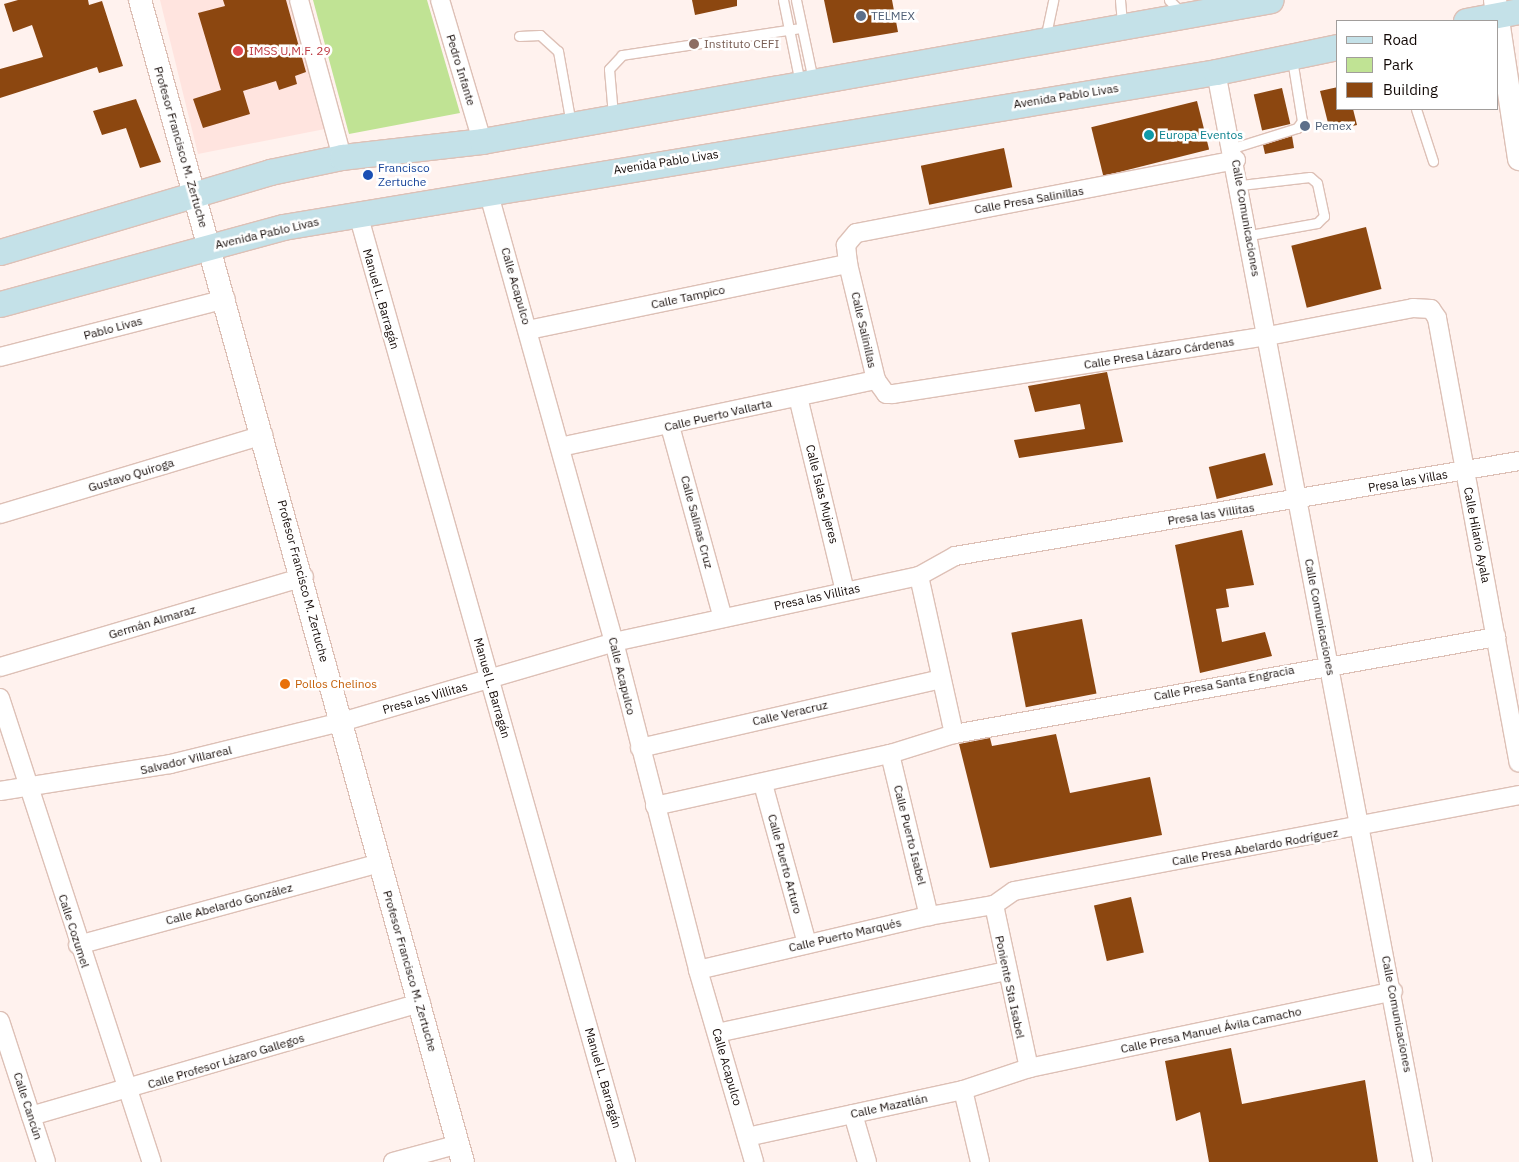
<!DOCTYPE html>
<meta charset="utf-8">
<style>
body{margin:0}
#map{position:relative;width:1519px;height:1162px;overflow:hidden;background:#fff2ee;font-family:"IBM Plex Sans",sans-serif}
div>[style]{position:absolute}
.medical>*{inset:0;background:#ffe4df}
.green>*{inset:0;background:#c0e394}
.building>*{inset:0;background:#8c4710;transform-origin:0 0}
.roads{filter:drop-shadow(1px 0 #ddc0b6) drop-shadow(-1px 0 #ddc0b6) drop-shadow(0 1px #ddc0b6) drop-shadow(0 -1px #ddc0b6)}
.service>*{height:9px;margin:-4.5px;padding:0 4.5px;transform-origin:4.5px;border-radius:4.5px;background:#fff}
.minor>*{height:18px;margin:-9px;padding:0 9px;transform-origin:9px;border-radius:9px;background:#fff}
.tertiary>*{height:22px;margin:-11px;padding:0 11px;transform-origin:11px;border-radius:11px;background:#fff}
.secondary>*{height:25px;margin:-12.5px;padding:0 12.5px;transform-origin:12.5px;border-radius:12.5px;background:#c4e1e8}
.dots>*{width:14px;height:14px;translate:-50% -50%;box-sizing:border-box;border:2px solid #fff;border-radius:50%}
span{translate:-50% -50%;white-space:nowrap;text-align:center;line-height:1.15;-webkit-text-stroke:5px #fff;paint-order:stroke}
.service-label{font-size:12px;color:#4e5e75}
.left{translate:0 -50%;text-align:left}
.education-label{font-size:12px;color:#785e54}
.health-label{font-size:12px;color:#be3a42}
.street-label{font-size:12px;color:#130906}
.culture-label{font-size:12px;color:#0d838f}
.transit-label{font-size:12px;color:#164399}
.food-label{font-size:12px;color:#c56008}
.legend{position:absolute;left:1336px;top:20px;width:162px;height:90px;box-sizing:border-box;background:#fff;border:1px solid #a19d9b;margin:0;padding:6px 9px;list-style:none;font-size:15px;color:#130906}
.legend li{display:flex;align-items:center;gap:10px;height:25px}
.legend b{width:25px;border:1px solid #a19d9b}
</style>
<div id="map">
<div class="medical">
<i style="clip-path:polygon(160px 0,288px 0,325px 129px,198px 154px)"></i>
</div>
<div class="green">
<i style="clip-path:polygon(313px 0,427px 0,460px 113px,349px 134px)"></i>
</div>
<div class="building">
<i style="clip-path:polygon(18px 0,88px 0,89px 5px,102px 1px,123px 66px,99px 73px,97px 67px,0 98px,0 69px,43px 57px,32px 25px,13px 32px,4px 4px)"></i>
<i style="clip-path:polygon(223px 0,286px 0,306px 72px,295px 76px,297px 84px,279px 90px,276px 81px,243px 91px,250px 114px,203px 128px,193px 99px,221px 90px,198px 13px,225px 6px)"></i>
<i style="clip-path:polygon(692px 0,737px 0,737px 6px,695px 15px)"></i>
<i style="clip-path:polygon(824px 0,892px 0,898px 32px,833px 43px)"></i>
<i style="clip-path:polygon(1338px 87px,1338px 109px,1353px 109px,1357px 125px,1330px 131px,1320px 91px)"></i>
<i style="left:1282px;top:88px;width:37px;height:29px;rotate:77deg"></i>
<i style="clip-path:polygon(136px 99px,161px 162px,140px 168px,126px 128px,102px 135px,93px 111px)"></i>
<i style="left:1197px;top:101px;width:50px;height:109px;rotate:76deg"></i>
<i style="clip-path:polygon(1292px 136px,1294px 148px,1265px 154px,1263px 145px)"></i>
<i style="left:1004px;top:148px;width:40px;height:85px;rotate:78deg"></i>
<i style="left:1366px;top:227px;width:64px;height:77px;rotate:76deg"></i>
<i style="clip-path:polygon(1107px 372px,1123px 442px,1019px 458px,1014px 440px,1085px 429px,1080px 404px,1035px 412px,1028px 386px)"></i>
<i style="left:1265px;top:453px;width:33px;height:58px;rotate:76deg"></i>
<i style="clip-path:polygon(1242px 530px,1254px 585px,1226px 589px,1229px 607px,1216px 609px,1222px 642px,1265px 632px,1272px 656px,1200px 673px,1175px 545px)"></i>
<i style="left:1082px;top:619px;width:76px;height:72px;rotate:79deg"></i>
<i style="clip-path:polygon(1056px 734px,1070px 793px,1150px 777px,1162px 835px,990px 868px,959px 744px,990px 738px,992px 746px)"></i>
<i style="left:1131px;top:897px;width:57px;height:38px;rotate:77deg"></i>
<i style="clip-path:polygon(1231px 1048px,1242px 1104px,1365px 1080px,1378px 1162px,1209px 1162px,1200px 1112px,1176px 1121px,1165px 1061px)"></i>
</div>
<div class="roads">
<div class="service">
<i style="left:783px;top:0;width:85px;rotate:78.4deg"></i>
<i style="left:796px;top:0;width:82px;rotate:78deg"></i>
<i style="left:1120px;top:0;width:25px;rotate:85deg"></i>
<i style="left:1169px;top:0;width:17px;rotate:45deg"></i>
<i style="left:519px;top:36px;width:21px;rotate:-3deg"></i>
<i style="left:540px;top:35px;width:24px;rotate:42deg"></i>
<i style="left:558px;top:51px;width:74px;rotate:79.9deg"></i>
<i style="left:1045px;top:39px;width:40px;rotate:-78deg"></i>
<i style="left:1416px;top:109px;width:55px;rotate:71.9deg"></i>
<i style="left:613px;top:115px;width:46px;rotate:-95deg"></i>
<i style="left:609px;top:69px;width:19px;rotate:-47deg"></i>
<i style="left:622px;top:55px;width:181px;rotate:-8.6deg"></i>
<i style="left:1233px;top:148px;width:67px;rotate:-17.4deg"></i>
<i style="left:1297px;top:128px;width:9px;rotate:-54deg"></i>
<i style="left:1302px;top:121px;width:63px;rotate:-99.2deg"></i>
<i style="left:1241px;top:185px;width:69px;rotate:-6.6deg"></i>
<i style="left:1310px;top:177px;width:9px;rotate:41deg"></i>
<i style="left:1317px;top:183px;width:34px;rotate:78deg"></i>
<i style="left:1324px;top:216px;width:10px;rotate:135deg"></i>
<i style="left:1317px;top:223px;width:68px;rotate:169.8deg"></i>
</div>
<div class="minor">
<i style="left:299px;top:0;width:163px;rotate:74.7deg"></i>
<i style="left:440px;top:0;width:147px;rotate:73.4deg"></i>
<i style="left:1216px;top:72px;width:1109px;rotate:79.25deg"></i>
<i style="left:1236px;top:160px;width:387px;rotate:169.1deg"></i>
<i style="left:856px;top:233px;width:16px;rotate:130deg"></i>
<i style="left:846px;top:245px;width:19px;rotate:84deg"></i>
<i style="left:848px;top:264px;width:119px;rotate:76.4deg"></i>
<i style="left:876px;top:380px;width:17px;rotate:54deg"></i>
<i style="left:886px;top:394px;width:7px"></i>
<i style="left:893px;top:394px;width:379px;rotate:-8.8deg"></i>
<i style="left:1268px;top:336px;width:148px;rotate:-10.9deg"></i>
<i style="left:1413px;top:308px;width:18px;rotate:3deg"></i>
<i style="left:1431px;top:309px;width:11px;rotate:56deg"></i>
<i style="left:1437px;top:318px;width:452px;rotate:79.6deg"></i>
<i style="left:488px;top:191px;width:468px;rotate:74.4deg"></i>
<i style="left:614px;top:642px;width:339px;rotate:75.6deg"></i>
<i style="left:698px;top:970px;width:200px;rotate:73.7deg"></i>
<i style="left:358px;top:214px;width:985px;rotate:74.21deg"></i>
<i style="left:528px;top:330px;width:327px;rotate:-11.7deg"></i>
<i style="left:0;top:357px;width:233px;rotate:-14.4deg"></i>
<i style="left:798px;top:397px;width:200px;rotate:76.4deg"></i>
<i style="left:670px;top:426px;width:199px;rotate:74.6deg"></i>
<i style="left:560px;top:447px;width:323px;rotate:-12deg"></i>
<i style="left:0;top:514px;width:275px;rotate:-16.7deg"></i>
<i style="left:919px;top:576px;width:162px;rotate:77.5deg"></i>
<i style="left:0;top:667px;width:317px;rotate:-16.5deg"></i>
<i style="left:0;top:698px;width:488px;rotate:71.9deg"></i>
<i style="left:640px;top:748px;width:309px;rotate:-12.9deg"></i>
<i style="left:890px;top:754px;width:167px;rotate:76.5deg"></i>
<i style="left:763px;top:784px;width:166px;rotate:74.6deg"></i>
<i style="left:0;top:791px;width:172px;rotate:-9deg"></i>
<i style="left:170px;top:764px;width:176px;rotate:-13.8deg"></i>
<i style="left:341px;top:722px;width:284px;rotate:-16.3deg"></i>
<i style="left:614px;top:642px;width:312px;rotate:-12.2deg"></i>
<i style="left:919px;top:576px;width:41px;rotate:-29.1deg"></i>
<i style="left:955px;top:556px;width:572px;rotate:-9.56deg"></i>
<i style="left:655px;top:806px;width:241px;rotate:-12.5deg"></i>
<i style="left:890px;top:754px;width:67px;rotate:-17.4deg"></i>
<i style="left:954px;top:734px;width:551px;rotate:-10.15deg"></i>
<i style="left:994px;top:905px;width:24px;rotate:-35deg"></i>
<i style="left:1014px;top:891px;width:514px;rotate:-10.76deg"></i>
<i style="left:994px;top:905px;width:167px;rotate:77.9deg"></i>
<i style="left:78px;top:945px;width:312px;rotate:-15.2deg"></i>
<i style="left:698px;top:970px;width:237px;rotate:-13.2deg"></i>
<i style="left:929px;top:916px;width:66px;rotate:-9.6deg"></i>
<i style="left:0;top:1021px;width:148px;rotate:71.9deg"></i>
<i style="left:717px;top:1033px;width:296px;rotate:-12.1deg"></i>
<i style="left:963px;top:1090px;width:74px;rotate:76.7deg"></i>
<i style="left:853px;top:1114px;width:50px;rotate:73.7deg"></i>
<i style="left:31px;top:1116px;width:406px;rotate:-16.2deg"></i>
<i style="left:747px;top:1137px;width:221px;rotate:-12.3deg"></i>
<i style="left:963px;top:1090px;width:70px;rotate:-18.4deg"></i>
<i style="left:1029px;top:1068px;width:372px;rotate:-11.9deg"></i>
<i style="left:393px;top:1162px;width:68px;rotate:-15.3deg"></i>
</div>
<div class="tertiary">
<i style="left:140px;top:0;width:1206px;rotate:74.47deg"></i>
<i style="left:1495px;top:0;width:161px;rotate:81.4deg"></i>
</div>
<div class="secondary">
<i style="left:1466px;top:21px;width:54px;rotate:-10.7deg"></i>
<i style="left:0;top:252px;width:282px;rotate:-16.5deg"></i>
<i style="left:270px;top:172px;width:74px;rotate:-11.8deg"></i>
<i style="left:342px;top:157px;width:141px;rotate:-6.5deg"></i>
<i style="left:482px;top:141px;width:801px;rotate:-10.13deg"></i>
<i style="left:0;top:304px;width:293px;rotate:-15.2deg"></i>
<i style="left:283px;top:227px;width:946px;rotate:-9.43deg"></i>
<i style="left:1216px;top:72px;width:125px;rotate:-11.6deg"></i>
</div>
</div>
<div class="dots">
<i style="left:861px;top:16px;background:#5c6f8a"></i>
<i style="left:694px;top:44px;background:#8d6e63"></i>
<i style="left:238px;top:51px;background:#e0444e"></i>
<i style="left:1305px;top:126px;background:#5c6f8a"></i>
<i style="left:1149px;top:135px;background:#0f9aa8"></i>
<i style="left:368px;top:175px;background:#1a4fb4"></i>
<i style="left:285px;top:684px;background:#e8710a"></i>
</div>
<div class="service-label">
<span class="left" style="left:871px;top:16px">TELMEX</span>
<span class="left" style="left:1315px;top:126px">Pemex</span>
</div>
<div class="education-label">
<span class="left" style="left:704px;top:44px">Instituto CEFI</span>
</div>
<div class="health-label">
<span class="left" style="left:249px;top:51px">IMSS U.M.F. 29</span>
</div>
<div class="street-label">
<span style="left:461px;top:70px;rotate:73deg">Pedro Infante</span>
<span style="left:1066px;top:96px;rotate:-9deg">Avenida Pablo Livas</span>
<span style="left:181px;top:147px;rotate:74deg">Profesor Francisco M. Zertuche</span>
<span style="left:666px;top:162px;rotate:-9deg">Avenida Pablo Livas</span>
<span style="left:1029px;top:200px;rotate:-10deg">Calle Presa Salinillas</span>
<span style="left:1246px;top:218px;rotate:80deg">Calle Comunicaciones</span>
<span style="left:267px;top:233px;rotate:-13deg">Avenida Pablo Livas</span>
<span style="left:516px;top:286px;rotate:74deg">Calle Acapulco</span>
<span style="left:688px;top:297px;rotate:-12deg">Calle Tampico</span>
<span style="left:381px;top:299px;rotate:74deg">Manuel L. Barragán</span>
<span style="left:113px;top:328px;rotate:-15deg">Pablo Livas</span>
<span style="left:864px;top:330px;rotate:77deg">Calle Salinillas</span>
<span style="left:1159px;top:353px;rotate:-9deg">Calle Presa Lázaro Cárdenas</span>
<span style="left:718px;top:415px;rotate:-13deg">Calle Puerto Vallarta</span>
<span style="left:131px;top:475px;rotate:-17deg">Gustavo Quiroga</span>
<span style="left:1408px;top:481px;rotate:-10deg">Presa las Villas</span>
<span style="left:822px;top:494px;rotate:76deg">Calle Islas Mujeres</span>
<span style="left:1211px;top:514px;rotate:-9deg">Presa las Villitas</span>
<span style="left:697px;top:522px;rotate:75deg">Calle Salinas Cruz</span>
<span style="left:1477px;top:535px;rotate:79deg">Calle Hilario Ayala</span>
<span style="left:303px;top:581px;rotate:75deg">Profesor Francisco M. Zertuche</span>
<span style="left:817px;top:597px;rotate:-12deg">Presa las Villitas</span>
<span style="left:1320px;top:617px;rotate:79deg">Calle Comunicaciones</span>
<span style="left:152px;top:622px;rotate:-17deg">Germán Almaraz</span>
<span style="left:622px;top:676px;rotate:76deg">Calle Acapulco</span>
<span style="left:1224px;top:683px;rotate:-11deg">Calle Presa Santa Engracia</span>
<span style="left:492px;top:688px;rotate:74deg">Manuel L. Barragán</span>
<span style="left:425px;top:698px;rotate:-16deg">Presa las Villitas</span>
<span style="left:790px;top:713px;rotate:-13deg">Calle Veracruz</span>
<span style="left:186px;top:760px;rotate:-13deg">Salvador Villareal</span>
<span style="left:910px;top:835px;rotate:76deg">Calle Puerto Isabel</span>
<span style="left:1255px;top:847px;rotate:-10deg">Calle Presa Abelardo Rodríguez</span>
<span style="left:785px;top:864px;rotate:75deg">Calle Puerto Arturo</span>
<span style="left:229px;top:904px;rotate:-15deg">Calle Abelardo González</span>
<span style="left:74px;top:931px;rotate:72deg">Calle Cozumel</span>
<span style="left:845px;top:935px;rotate:-13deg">Calle Puerto Marqués</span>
<span style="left:410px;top:971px;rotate:74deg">Profesor Francisco M. Zertuche</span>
<span style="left:1010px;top:987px;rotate:78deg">Poniente Sta Isabel</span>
<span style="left:1397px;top:1014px;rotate:79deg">Calle Comunicaciones</span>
<span style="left:1211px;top:1030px;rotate:-12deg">Calle Presa Manuel Ávila Camacho</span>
<span style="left:226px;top:1061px;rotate:-17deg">Calle Profesor Lázaro Gallegos</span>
<span style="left:727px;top:1067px;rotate:74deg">Calle Acapulco</span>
<span style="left:603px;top:1078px;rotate:74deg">Manuel L. Barragán</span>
<span style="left:28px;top:1106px;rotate:72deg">Calle Cancún</span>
<span style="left:889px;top:1106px;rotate:-12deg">Calle Mazatlán</span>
</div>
<div class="culture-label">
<span class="left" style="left:1159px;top:135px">Europa Eventos</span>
</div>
<div class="transit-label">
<span class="left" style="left:378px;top:175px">Francisco<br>Zertuche</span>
</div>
<div class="food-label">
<span class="left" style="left:295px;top:684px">Pollos Chelinos</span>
</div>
<ul class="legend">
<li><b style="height:6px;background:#c4e1e8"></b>Road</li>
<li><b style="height:14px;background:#c0e394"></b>Park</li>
<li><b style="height:14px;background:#8c4710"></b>Building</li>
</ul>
</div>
